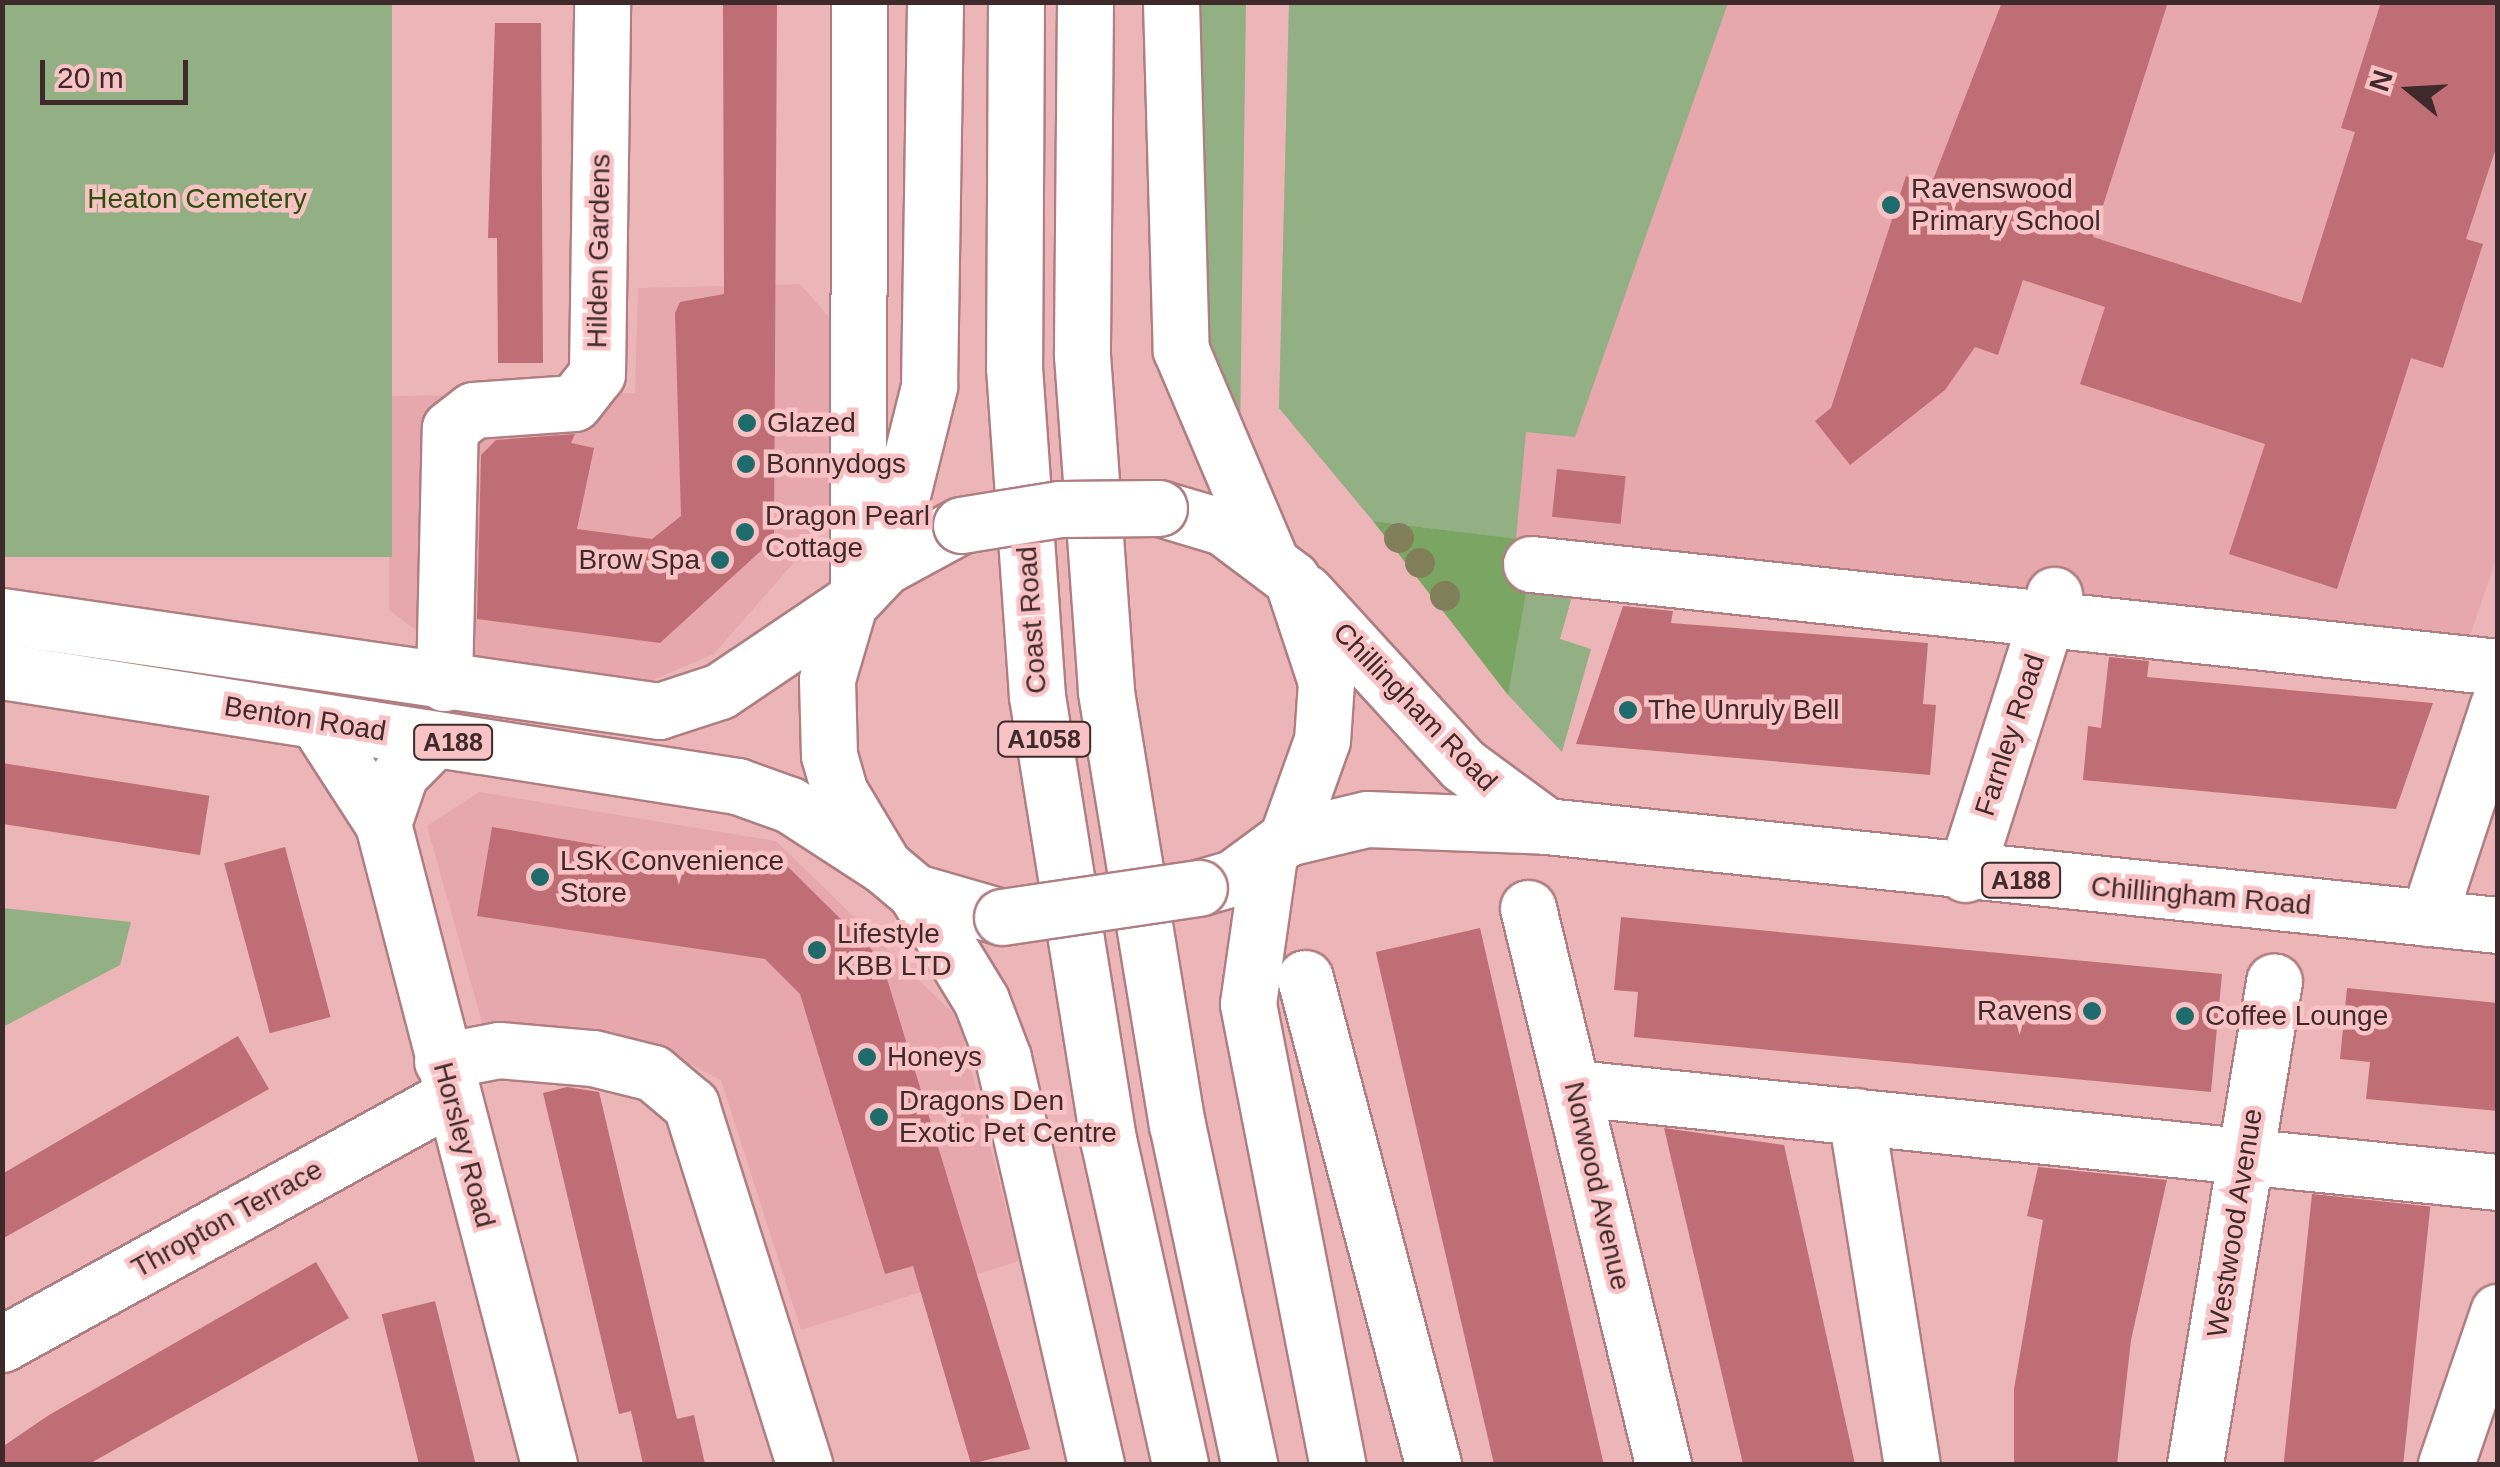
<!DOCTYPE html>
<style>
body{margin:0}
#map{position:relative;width:2500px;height:1467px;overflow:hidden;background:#ecb6b8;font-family:Helvetica,sans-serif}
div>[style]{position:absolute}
.built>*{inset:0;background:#e6a8ac}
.green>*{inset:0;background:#92b083;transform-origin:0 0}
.forest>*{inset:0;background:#7aa563}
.building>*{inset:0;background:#c06e75;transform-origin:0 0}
.roads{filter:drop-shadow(2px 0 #b07e80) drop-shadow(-2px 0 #b07e80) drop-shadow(0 2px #b07e80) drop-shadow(0 -2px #b07e80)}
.minor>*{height:55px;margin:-27.5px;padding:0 27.5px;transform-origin:27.5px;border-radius:27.5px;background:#fff}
.major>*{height:55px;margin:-27.5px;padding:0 27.5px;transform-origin:27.5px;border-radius:27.5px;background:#fff}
.highway>*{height:55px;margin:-27.5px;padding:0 27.5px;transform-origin:27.5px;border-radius:27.5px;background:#fff}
.bridges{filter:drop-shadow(2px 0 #b07e80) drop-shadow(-2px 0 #b07e80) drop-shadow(0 2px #b07e80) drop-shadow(0 -2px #b07e80)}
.major-bridge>*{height:55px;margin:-27.5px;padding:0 27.5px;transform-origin:27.5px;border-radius:27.5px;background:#fff}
.trees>*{width:30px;height:30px;margin:-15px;border-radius:50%;background:#817f59}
.dots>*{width:28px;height:28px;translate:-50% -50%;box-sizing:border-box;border:5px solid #f9c2c5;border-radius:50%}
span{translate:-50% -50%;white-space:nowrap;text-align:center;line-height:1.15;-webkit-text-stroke:9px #f9c2c5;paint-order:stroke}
.shield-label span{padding:2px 8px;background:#f9c2c5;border:2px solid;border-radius:8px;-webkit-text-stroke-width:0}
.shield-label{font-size:25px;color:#3f2a2b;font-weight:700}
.poi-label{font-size:28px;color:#3f2a2b}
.left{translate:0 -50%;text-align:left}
.right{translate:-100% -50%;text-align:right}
.park-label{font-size:28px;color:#2a520b}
.street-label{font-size:28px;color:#3f2a2b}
.frame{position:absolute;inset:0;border:5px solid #3f2a2b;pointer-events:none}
.north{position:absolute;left:2360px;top:40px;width:100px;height:100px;-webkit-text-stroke:8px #f9c2c5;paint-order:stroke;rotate:288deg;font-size:28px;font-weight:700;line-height:40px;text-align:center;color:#3f2a2b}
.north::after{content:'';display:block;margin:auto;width:35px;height:45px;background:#3f2a2b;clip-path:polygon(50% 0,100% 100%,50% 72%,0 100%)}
.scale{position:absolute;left:40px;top:60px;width:148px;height:45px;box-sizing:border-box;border:5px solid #3f2a2b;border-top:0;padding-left:12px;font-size:30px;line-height:35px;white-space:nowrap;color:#3f2a2b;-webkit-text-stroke:8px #f9c2c5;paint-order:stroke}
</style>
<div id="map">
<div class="built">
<i style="clip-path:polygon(1289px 3px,2497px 3px,2498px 554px,2469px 639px,1373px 521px,1279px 408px)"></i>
<i style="clip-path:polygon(800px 284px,836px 325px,829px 503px,811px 543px,714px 654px,641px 685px,447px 654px,389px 610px,389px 396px,635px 393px,638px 288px)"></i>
<i style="clip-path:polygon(479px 792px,776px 841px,958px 1018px,1019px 1261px,801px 1330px,721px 1080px,640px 1039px,483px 1026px,427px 826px)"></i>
</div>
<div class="green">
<i style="left:3px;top:2px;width:389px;height:555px"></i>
<i style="clip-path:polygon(1187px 3px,1246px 3px,1240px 435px,1198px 323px)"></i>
<i style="clip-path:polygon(1289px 3px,1728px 3px,1575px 437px,1526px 432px,1516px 539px,1373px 521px,1279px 408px)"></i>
<i style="clip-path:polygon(1521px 584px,1561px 590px,1571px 600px,1560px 639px,1591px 649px,1562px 752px,1508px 695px)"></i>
<i style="clip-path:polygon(3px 908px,131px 922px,120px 965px,3px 1027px)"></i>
</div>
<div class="forest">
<i style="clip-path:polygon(1373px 521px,1535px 541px,1508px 695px)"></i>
</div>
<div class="building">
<i style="clip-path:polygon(723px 2px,777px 2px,774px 539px,660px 643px,477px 619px,481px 455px,496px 440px,575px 434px,571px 443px,594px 448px,577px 529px,652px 539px,681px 516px,675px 313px,680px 302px,724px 294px)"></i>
<i style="clip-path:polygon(2002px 2px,2168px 2px,2093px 237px,2301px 303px,2355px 132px,2341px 128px,2381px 2px,2498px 2px,2498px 142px,2466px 239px,2483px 244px,2443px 368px,2411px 358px,2337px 589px,2229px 554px,2265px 444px,2080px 384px,2105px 307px,2023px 280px,1998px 355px,1975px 347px,1945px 390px,1850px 465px,1815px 421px,1831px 408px,1906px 176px,1931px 185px)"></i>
<i style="clip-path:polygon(495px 23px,541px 23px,543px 363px,498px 363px,497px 238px,488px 238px)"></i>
<i style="left:1557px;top:469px;width:69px;height:48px;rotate:6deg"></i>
<i style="clip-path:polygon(1623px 606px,1673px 611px,1671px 623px,1928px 643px,1923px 704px,1936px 705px,1930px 775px,1576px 744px)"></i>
<i style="clip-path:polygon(2109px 657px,2149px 661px,2147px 677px,2433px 703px,2396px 809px,2083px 780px,2088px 726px,2101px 728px)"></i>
<i style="left:2px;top:763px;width:210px;height:60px;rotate:9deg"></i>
<i style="clip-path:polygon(492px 827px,773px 875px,776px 855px,881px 959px,1030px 1449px,971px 1464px,913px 1266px,885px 1274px,800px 994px,765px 959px,477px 916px)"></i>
<i style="left:285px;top:847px;width:176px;height:63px;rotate:75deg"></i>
<i style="clip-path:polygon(1621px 917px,2222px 974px,2211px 1092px,1634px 1037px,1638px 992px,1614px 990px)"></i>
<i style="left:1480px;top:928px;width:551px;height:107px;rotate:77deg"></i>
<i style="clip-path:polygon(2347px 988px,2498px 1003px,2498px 1111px,2366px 1099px,2370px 1062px,2340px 1059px)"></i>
<i style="clip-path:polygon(238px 1036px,269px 1089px,2px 1239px,2px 1174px)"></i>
<i style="clip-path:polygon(567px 1087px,599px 1092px,677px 1419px,694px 1415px,705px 1464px,643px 1464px,631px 1411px,619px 1414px,543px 1093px)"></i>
<i style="clip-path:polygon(1664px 1128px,1784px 1145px,1855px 1464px,1743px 1464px)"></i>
<i style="clip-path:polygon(2038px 1167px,2167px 1180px,2131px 1340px,2117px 1464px,2014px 1464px,2014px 1389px,2043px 1220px,2027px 1216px)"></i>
<i style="left:2312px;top:1194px;width:119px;height:274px;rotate:6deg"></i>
<i style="clip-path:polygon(316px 1262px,349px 1318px,89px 1464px,2px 1464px,2px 1447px,49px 1415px)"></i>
<i style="left:435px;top:1301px;width:168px;height:55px;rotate:76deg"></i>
</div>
<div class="roads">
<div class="minor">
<i style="left:1531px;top:564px;width:972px;rotate:6.08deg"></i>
<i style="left:858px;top:592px;width:590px;rotate:-89.9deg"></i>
<i style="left:444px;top:683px;width:255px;rotate:-88.7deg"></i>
<i style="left:450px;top:428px;width:29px;rotate:-38deg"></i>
<i style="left:473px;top:410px;width:101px;rotate:-4deg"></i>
<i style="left:574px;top:403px;width:37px;rotate:-52deg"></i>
<i style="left:597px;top:374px;width:372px;rotate:-89.2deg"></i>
<i style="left:317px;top:722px;width:121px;rotate:57.1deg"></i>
<i style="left:383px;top:824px;width:661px;rotate:75.46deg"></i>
<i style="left:383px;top:824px;width:53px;rotate:-71.2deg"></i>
<i style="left:400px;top:774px;width:48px;rotate:-45deg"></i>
<i style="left:1965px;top:874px;width:293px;rotate:-72.3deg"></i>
<i style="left:1528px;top:908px;width:572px;rotate:76.35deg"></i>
<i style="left:2428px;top:918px;width:224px;rotate:-71.8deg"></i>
<i style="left:1305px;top:978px;width:503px;rotate:75.24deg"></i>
<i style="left:442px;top:1061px;width:58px;rotate:-10.9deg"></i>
<i style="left:499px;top:1050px;width:94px;rotate:4.9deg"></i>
<i style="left:593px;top:1058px;width:62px;rotate:14deg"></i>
<i style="left:653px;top:1073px;width:50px;rotate:40.1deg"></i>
<i style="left:691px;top:1105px;width:376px;rotate:72.5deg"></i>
<i style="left:1575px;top:1088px;width:928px;rotate:5.82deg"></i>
<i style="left:1856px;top:1116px;width:352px;rotate:80.9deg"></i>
<i style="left:2px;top:1344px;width:514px;rotate:-28.86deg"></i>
<i style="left:2195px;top:1464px;width:489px;rotate:-80.7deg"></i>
<i style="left:2446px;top:1464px;width:161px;rotate:-71.1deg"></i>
</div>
<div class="major">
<i style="left:1159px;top:508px;width:67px;rotate:16.5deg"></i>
<i style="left:1223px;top:527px;width:86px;rotate:37deg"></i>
<i style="left:1292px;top:579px;width:108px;rotate:71.7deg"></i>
<i style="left:1326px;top:682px;width:58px;rotate:93.9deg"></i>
<i style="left:1322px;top:740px;width:104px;rotate:109.7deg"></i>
<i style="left:1287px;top:838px;width:67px;rotate:143.5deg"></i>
<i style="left:1233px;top:878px;width:35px;rotate:164deg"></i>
<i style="left:961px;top:525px;width:88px;rotate:151.4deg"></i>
<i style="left:884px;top:567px;width:51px;rotate:133.4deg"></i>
<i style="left:849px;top:604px;width:78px;rotate:106.3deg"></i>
<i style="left:827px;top:679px;width:76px;rotate:88.5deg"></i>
<i style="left:829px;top:755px;width:37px;rotate:74deg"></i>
<i style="left:839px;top:791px;width:87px;rotate:59deg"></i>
<i style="left:884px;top:866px;width:40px;rotate:40deg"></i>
<i style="left:915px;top:892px;width:91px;rotate:16deg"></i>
<i style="left:1305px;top:592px;width:234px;rotate:47.6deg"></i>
<i style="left:1463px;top:765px;width:103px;rotate:36.3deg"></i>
<i style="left:2px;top:616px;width:664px;rotate:8.23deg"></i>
<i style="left:659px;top:711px;width:64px;rotate:-18.2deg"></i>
<i style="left:720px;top:691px;width:156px;rotate:-34deg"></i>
<i style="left:2px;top:671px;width:744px;rotate:8.89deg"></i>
<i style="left:737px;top:786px;width:56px;rotate:19.7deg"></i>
<i style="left:790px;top:805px;width:112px;rotate:33deg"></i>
<i style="left:1287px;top:838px;width:82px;rotate:-13.4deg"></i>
<i style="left:1367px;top:819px;width:179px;rotate:2.2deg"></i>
<i style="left:1546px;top:826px;width:957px;rotate:5.94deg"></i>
</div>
<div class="highway">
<i style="left:1016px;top:2px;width:365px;rotate:90.3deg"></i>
<i style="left:1014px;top:367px;width:330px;rotate:86deg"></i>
<i style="left:1037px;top:696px;width:449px;rotate:80.9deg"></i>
<i style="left:1108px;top:1139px;width:333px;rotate:77.5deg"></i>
<i style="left:1085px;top:2px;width:353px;rotate:90.5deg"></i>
<i style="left:1082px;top:355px;width:338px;rotate:85.9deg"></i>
<i style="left:1106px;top:692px;width:438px;rotate:80.7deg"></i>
<i style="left:1177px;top:1124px;width:348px;rotate:78deg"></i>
<i style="left:1171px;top:2px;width:348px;rotate:88.4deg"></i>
<i style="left:1181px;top:350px;width:223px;rotate:67deg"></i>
<i style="left:884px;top:567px;width:187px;rotate:-76deg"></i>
<i style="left:929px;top:386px;width:384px;rotate:-89.1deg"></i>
<i style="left:1269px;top:856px;width:149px;rotate:98.1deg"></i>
<i style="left:1248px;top:1004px;width:469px;rotate:79deg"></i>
<i style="left:915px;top:892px;width:127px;rotate:58.6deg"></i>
<i style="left:981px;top:1000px;width:62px;rotate:69.2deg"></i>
<i style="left:1003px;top:1058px;width:417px;rotate:77.1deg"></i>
</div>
</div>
<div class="bridges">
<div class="major-bridge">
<i style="left:961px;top:525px;width:100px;rotate:-9.2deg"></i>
<i style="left:1060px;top:509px;width:99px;rotate:-0.6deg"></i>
<i style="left:1002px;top:917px;width:199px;rotate:-8.4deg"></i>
</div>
</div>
<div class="trees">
<i style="left:1399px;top:538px"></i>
<i style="left:1420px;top:563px"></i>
<i style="left:1445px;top:596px"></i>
</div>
<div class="dots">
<i style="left:1891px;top:205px;background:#1e6b6b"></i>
<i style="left:747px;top:423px;background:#1e6b6b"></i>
<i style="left:746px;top:464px;background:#1e6b6b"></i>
<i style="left:745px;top:532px;background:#1e6b6b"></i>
<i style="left:720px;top:560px;background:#1e6b6b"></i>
<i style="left:1628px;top:710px;background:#1e6b6b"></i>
<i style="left:540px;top:877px;background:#1e6b6b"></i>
<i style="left:817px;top:950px;background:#1e6b6b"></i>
<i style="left:2092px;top:1011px;background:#1e6b6b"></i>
<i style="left:2185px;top:1016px;background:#1e6b6b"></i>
<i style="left:867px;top:1057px;background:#1e6b6b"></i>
<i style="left:879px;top:1117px;background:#1e6b6b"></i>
</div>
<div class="shield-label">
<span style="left:1044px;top:739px">A1058</span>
<span style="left:453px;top:742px">A188</span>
<span style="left:2021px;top:880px">A188</span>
</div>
<div class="poi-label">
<span class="left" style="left:1911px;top:205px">Ravenswood<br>Primary School</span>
<span class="left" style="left:767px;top:423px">Glazed</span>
<span class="left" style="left:766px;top:464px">Bonnydogs</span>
<span class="left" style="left:765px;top:532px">Dragon Pearl<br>Cottage</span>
<span class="right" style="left:700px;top:560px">Brow Spa</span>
<span class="left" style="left:1648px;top:710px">The Unruly Bell</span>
<span class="left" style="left:560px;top:877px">LSK Convenience<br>Store</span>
<span class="left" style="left:837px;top:950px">Lifestyle<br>KBB LTD</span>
<span class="right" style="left:2072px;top:1011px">Ravens</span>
<span class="left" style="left:2205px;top:1016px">Coffee Lounge</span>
<span class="left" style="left:887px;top:1057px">Honeys</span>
<span class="left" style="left:899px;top:1117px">Dragons Den<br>Exotic Pet Centre</span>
</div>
<div class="park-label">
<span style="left:197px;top:199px">Heaton Cemetery</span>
</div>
<div class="street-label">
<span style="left:599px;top:251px;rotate:-89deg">Hilden Gardens</span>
<span style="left:1032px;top:620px;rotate:-94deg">Coast Road</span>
<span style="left:1415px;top:707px;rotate:46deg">Chillingham Road</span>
<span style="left:305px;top:719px;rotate:9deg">Benton Road</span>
<span style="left:2010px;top:735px;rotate:-72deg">Farnley Road</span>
<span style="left:2201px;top:896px;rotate:5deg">Chillingham Road</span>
<span style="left:464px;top:1145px;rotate:75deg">Horsley Road</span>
<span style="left:1597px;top:1186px;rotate:77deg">Norwood Avenue</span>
<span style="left:227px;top:1219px;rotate:-29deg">Thropton Terrace</span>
<span style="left:2235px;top:1223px;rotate:-81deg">Westwood Avenue</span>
</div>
<div class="frame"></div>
<div class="north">N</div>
<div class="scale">20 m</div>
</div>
